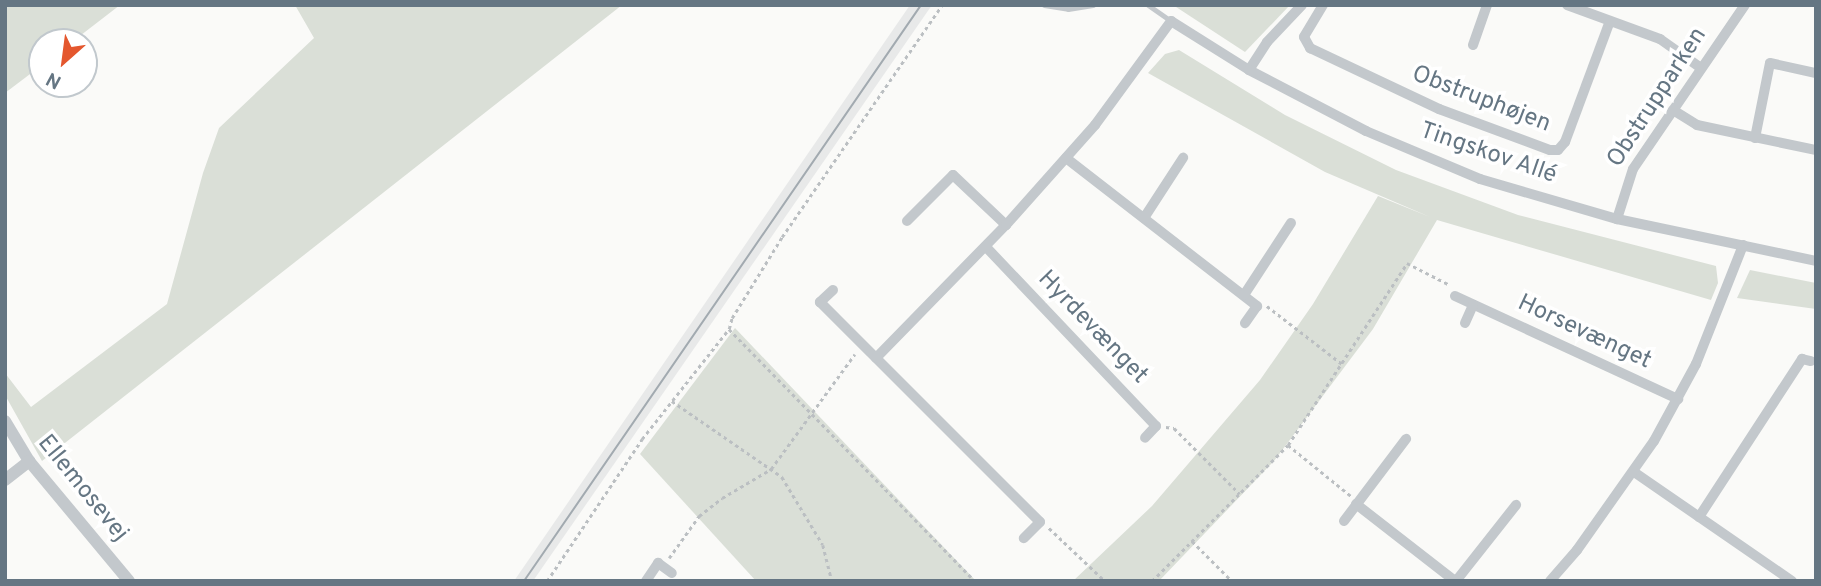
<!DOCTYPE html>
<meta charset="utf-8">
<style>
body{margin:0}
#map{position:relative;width:1821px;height:586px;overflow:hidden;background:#fafaf8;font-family:Overpass,sans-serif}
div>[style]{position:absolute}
.built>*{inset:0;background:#e8e9e9}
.green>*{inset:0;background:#dadfd7}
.path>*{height:2.5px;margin-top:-1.25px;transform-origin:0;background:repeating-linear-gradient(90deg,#bbbfc2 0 3.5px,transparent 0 7px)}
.service>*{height:5px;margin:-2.5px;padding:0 2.5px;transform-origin:2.5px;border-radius:2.5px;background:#c3c8cc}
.minor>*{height:10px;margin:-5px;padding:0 5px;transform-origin:5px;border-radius:5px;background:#c3c8cc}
.tertiary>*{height:12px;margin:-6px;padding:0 6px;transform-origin:6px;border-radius:6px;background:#c3c8cc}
.tram>*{height:2px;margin:-1px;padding:0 1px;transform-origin:1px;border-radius:1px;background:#a2aab0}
span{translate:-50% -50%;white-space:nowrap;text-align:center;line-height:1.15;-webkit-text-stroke:7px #fff;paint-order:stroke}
.street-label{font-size:24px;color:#657683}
.frame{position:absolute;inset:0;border:7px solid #657683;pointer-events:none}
.north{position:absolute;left:28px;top:28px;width:70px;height:70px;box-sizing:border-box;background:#fff;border:2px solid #c1c8cd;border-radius:50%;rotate:208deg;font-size:19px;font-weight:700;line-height:28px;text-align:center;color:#657683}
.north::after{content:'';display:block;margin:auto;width:24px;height:32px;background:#e4572e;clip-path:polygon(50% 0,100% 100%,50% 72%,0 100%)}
</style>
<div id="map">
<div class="built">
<i style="clip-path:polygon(910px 5px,932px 5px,533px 581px,514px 581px)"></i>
</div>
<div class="green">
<i style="clip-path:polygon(5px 5px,120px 5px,72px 42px,42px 42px,42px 65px,5px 93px)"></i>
<i style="clip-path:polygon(295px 5px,622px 5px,42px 461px,5px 395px,5px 373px,31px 407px,167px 304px,203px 173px,219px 128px,314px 38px)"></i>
<i style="clip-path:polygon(1173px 5px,1290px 5px,1245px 52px)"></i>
<i style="clip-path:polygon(1179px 50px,1285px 115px,1396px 170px,1518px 215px,1716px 266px,1718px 283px,1711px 300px,1437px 220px,1373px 329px,1274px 461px,1159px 581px,1073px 581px,1152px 506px,1260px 380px,1313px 304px,1378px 196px,1430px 217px,1325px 172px,1148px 73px,1165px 54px)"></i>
<i style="clip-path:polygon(1750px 270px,1816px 283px,1816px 309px,1737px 298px)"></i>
<i style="clip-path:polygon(735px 328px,976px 581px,756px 581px,640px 454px)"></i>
</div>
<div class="path">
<i style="left:1267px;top:306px;width:95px;rotate:37.7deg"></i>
<i style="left:729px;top:329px;width:352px;rotate:45.7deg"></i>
<i style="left:672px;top:401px;width:134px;rotate:34.6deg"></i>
<i style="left:782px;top:477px;width:79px;rotate:58.9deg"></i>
<i style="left:823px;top:545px;width:37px;rotate:76deg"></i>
<i style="left:1166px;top:427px;width:8px;rotate:7deg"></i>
<i style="left:1174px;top:428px;width:93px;rotate:45deg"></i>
<i style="left:1288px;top:445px;width:81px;rotate:39deg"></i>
<i style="left:1049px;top:528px;width:77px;rotate:43.4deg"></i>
<i style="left:1192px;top:541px;width:57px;rotate:45deg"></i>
<i style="left:669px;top:558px;width:52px;rotate:-54.5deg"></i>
<i style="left:699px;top:516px;width:29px;rotate:-38deg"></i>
<i style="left:722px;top:498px;width:57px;rotate:-30.6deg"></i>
<i style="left:771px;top:469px;width:142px;rotate:-53.9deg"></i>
<i style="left:547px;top:581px;width:171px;rotate:-56.2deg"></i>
<i style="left:642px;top:439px;width:140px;rotate:-51.7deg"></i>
<i style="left:729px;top:329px;width:11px;rotate:-75deg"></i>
<i style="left:732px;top:318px;width:95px;rotate:-58.3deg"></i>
<i style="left:782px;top:237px;width:282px;rotate:-55.4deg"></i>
<i style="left:1152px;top:581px;width:192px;rotate:-45deg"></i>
<i style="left:1288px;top:445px;width:217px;rotate:-56.8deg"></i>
<i style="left:1407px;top:263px;width:48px;rotate:27.1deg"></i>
</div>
<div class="service">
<i style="left:1044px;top:5px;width:24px;rotate:9deg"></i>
<i style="left:1068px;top:9px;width:25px;rotate:-9deg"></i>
<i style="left:1148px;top:5px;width:28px;rotate:35deg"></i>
</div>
<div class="minor">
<i style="left:1323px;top:5px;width:37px;rotate:121deg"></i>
<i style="left:1304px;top:37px;width:13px;rotate:61deg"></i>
<i style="left:1310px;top:48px;width:143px;rotate:25.3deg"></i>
<i style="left:1439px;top:109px;width:118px;rotate:20.3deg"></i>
<i style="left:1550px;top:150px;width:8px"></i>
<i style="left:1558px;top:150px;width:11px;rotate:-49deg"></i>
<i style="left:1565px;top:142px;width:129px;rotate:-69.6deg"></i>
<i style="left:1567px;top:5px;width:99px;rotate:20.1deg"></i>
<i style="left:1660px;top:39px;width:50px;rotate:35.3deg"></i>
<i style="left:1473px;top:45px;width:42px;rotate:-70.7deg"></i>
<i style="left:1249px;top:70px;width:33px;rotate:-57deg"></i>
<i style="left:1267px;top:42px;width:51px;rotate:-46.6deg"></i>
<i style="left:1673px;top:110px;width:28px;rotate:32deg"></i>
<i style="left:1697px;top:125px;width:122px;rotate:11.9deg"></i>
<i style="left:1755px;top:138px;width:76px;rotate:-78.7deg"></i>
<i style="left:1770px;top:63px;width:47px;rotate:12.3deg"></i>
<i style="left:1066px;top:158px;width:242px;rotate:37.8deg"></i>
<i style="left:1257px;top:306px;width:21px;rotate:125deg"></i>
<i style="left:1144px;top:218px;width:72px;rotate:-57deg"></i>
<i style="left:1617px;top:219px;width:52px;rotate:-72.3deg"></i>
<i style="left:1633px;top:169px;width:199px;rotate:-55.7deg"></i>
<i style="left:907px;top:221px;width:65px;rotate:-45deg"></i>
<i style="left:953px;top:175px;width:73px;rotate:43.3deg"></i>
<i style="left:986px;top:247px;width:247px;rotate:46.5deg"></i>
<i style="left:1156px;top:426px;width:16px;rotate:133deg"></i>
<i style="left:833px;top:290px;width:18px;rotate:137deg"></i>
<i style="left:820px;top:302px;width:311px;rotate:45deg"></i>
<i style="left:1040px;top:522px;width:23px;rotate:135deg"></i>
<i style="left:1244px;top:295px;width:86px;rotate:-56.9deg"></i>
<i style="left:1455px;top:296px;width:246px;rotate:24.8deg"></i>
<i style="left:1465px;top:323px;width:20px;rotate:-66deg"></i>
<i style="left:876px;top:358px;width:186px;rotate:-45.7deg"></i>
<i style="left:1006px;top:225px;width:134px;rotate:-48.3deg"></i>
<i style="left:1095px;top:125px;width:129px;rotate:-53.8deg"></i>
<i style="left:1171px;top:21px;width:92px;rotate:32.1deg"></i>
<i style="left:1249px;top:70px;width:132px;rotate:27.5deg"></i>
<i style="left:1366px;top:131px;width:124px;rotate:22.8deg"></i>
<i style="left:1480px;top:179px;width:143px;rotate:16.3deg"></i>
<i style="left:1617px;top:219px;width:203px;rotate:11.9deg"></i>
<i style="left:1634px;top:472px;width:192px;rotate:34.6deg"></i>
<i style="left:1356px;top:504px;width:125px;rotate:37.9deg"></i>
<i style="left:1699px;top:517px;width:189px;rotate:-56.9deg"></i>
<i style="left:1802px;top:359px;width:9px;rotate:13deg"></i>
<i style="left:1344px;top:521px;width:103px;rotate:-52.9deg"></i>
<i style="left:646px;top:581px;width:22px;rotate:-56deg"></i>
<i style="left:658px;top:563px;width:17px;rotate:36deg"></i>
<i style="left:1456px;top:581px;width:97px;rotate:-51.7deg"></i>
<i style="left:1550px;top:581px;width:41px;rotate:-48.9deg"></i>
<i style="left:1577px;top:550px;width:133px;rotate:-54.8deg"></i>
<i style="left:1654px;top:441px;width:88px;rotate:-61.4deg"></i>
<i style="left:1696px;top:364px;width:128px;rotate:-68.4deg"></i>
</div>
<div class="tertiary">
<i style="left:5px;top:421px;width:47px;rotate:59deg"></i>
<i style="left:29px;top:461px;width:156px;rotate:50.2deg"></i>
<i style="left:5px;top:480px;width:31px;rotate:-38deg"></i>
</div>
<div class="tram">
<i style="left:524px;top:581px;width:700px;rotate:-55.42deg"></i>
</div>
<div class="street-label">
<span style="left:1658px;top:98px;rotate:-57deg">Obstrupparken</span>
<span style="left:1481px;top:100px;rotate:21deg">Obstruphøjen</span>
<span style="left:1488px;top:154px;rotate:19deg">Tingskov Allé</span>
<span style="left:1092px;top:328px;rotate:46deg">Hyrdevænget</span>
<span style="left:1584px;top:333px;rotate:25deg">Horsevænget</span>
<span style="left:82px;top:489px;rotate:51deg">Ellemosevej</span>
</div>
<div class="frame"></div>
<div class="north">N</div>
</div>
